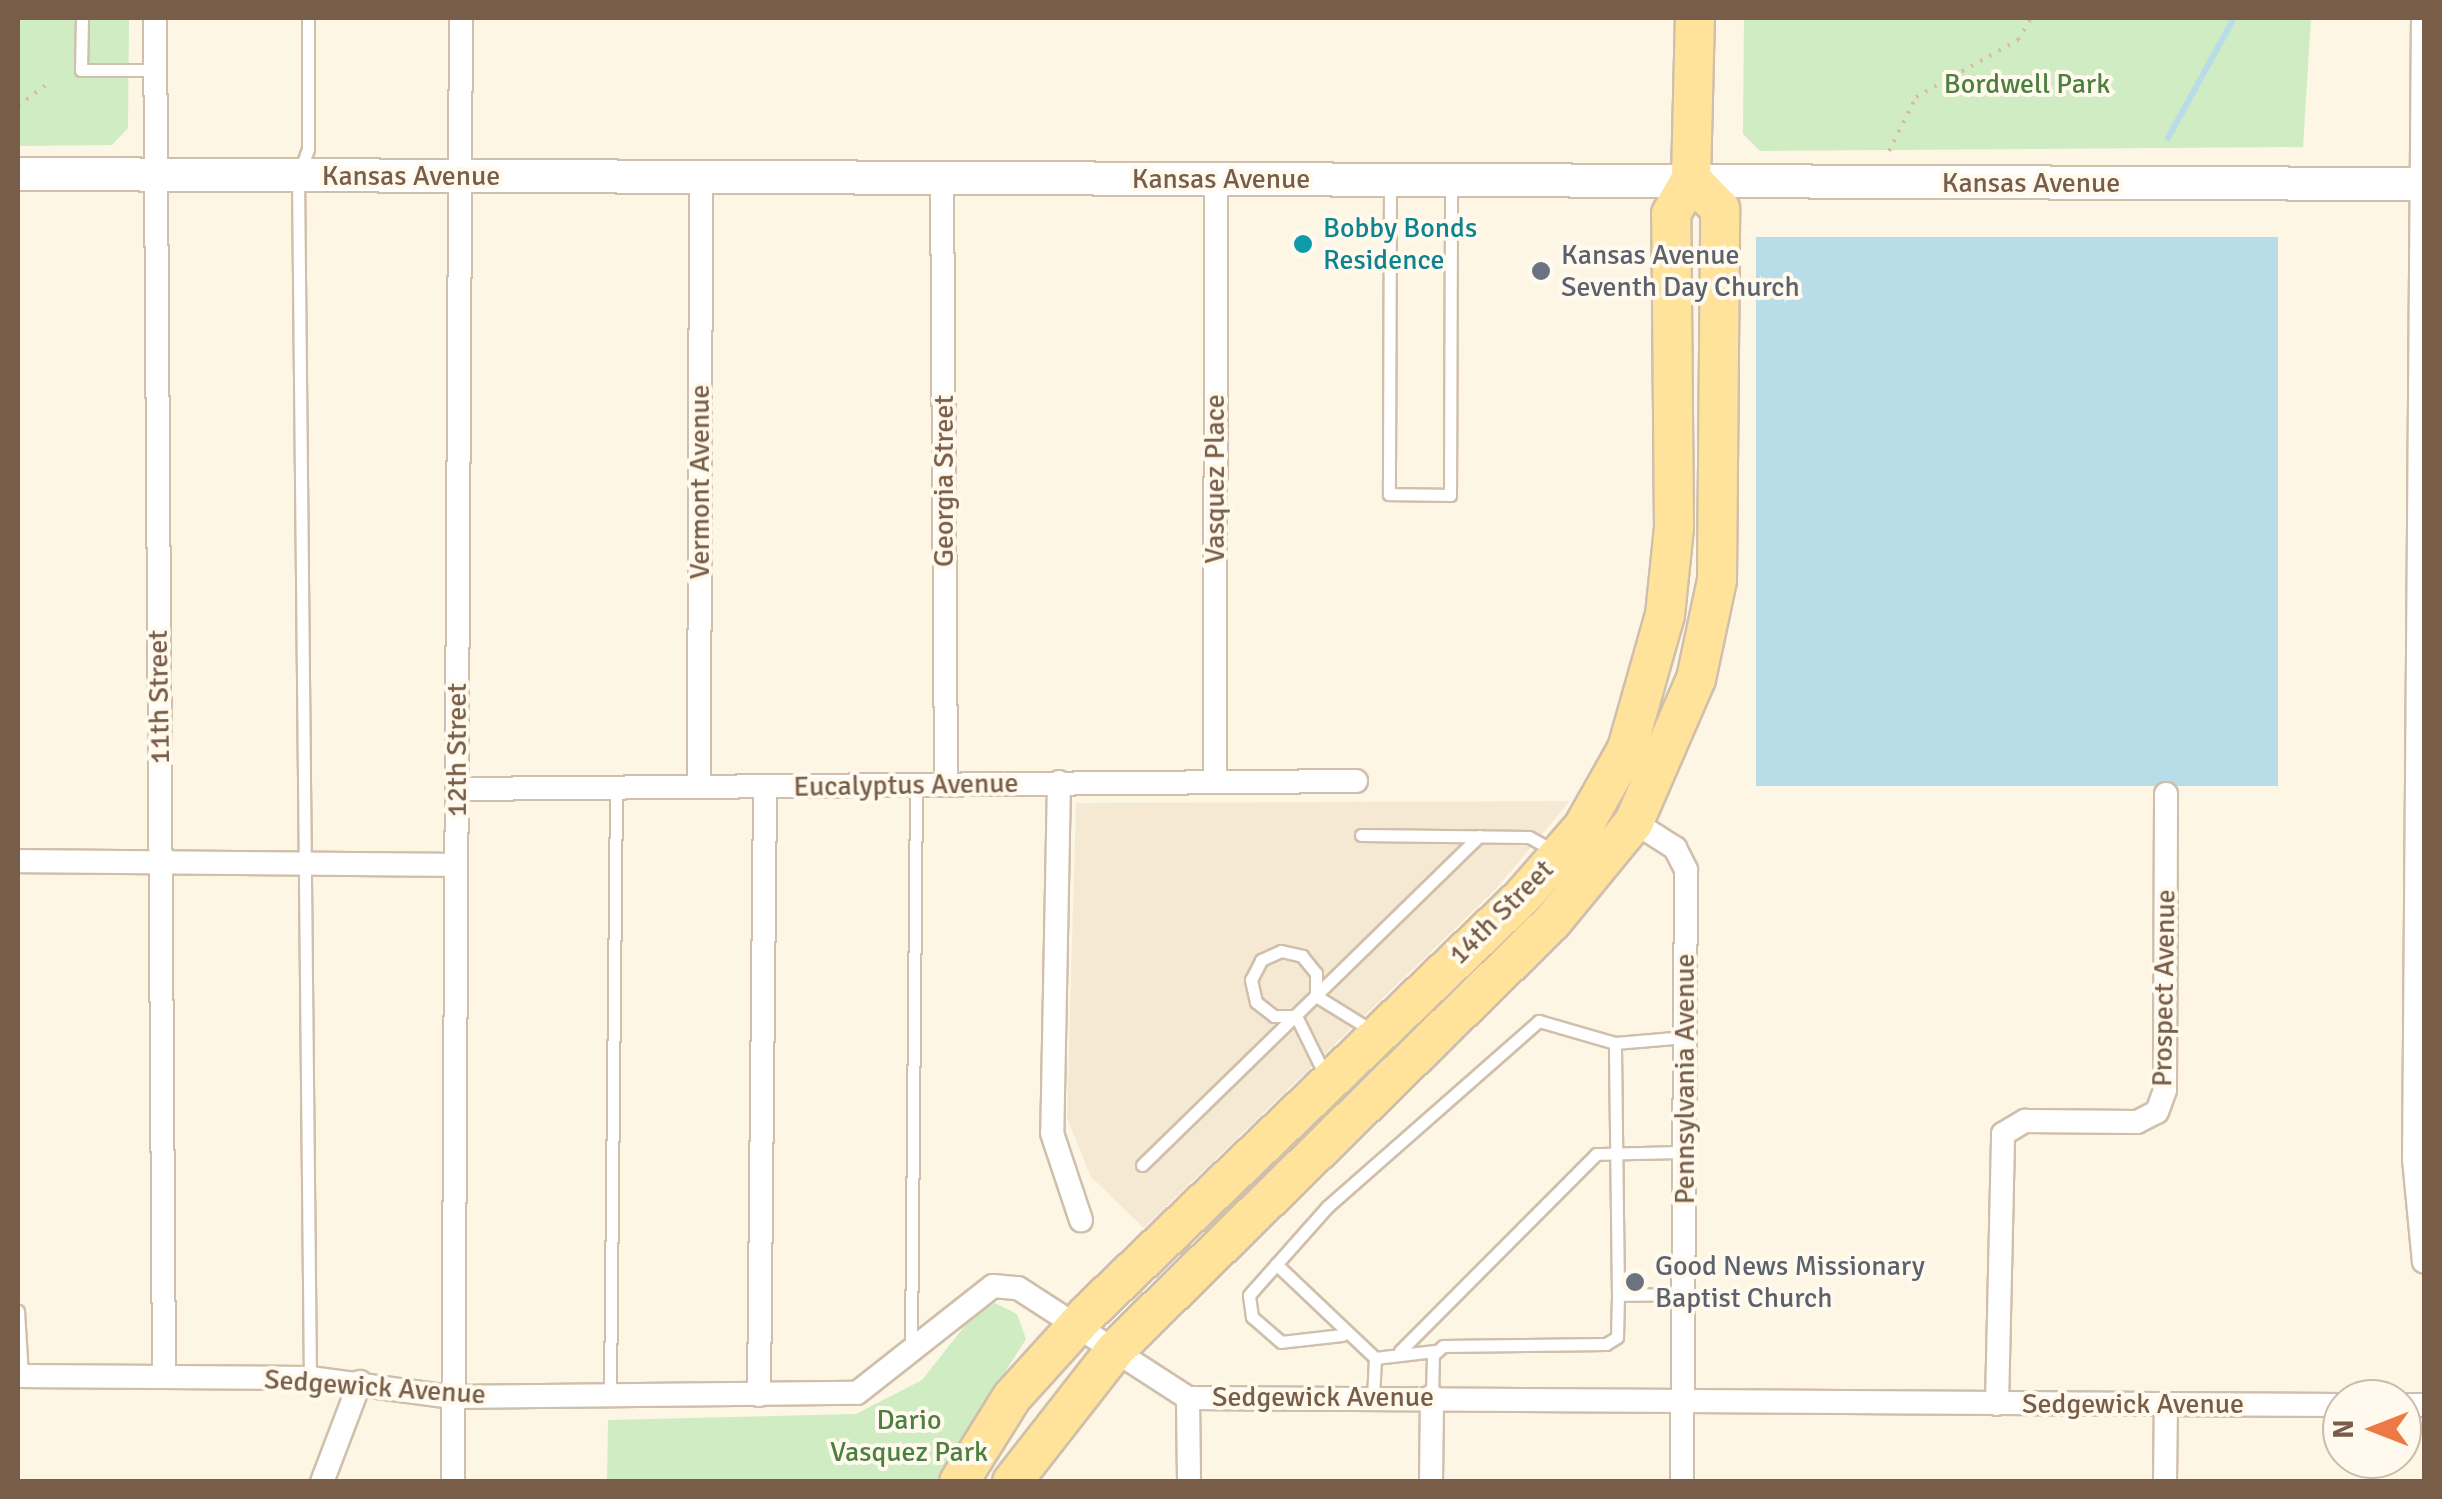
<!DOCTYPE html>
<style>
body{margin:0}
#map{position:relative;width:2442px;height:1499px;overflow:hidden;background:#fdf6e5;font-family:Signika,sans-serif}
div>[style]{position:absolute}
.residential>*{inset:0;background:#f5e9d3}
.green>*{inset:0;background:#d0ecc3}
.water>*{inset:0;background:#b8dde8;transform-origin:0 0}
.stream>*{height:6px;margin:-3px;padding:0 3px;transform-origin:3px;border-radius:3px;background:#b8dde8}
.path>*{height:4px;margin-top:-2px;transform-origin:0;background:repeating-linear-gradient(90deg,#dabb9e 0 2.5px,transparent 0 10.5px)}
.roads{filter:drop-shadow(2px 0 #d0bfab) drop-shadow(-2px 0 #d0bfab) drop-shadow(0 2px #d0bfab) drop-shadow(0 -2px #d0bfab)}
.lane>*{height:11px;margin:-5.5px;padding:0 5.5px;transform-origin:5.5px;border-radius:5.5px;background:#fff}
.street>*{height:22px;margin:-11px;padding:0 11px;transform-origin:11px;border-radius:11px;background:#fff}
.secondary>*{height:32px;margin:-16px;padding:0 16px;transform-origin:16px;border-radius:16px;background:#fff}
.primary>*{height:38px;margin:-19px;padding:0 19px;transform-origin:19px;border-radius:19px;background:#ffe39b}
.dots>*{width:28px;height:28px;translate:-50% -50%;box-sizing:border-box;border:5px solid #fffaed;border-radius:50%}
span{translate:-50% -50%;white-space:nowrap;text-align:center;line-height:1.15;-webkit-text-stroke:8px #fffaed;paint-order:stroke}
.park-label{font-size:28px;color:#4c7f40}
.street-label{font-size:28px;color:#785e49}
.culture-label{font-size:28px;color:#0d838f}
.left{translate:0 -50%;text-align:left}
.worship-label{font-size:28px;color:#5b616d}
.frame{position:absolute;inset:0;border:20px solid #785e49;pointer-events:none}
.north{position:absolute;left:2322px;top:1379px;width:100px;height:100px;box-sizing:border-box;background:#fffaed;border:2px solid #c9bcab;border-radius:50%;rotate:270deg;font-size:28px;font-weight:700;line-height:40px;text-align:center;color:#785e49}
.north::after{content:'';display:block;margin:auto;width:35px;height:45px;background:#ed7a45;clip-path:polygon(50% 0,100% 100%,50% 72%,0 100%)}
</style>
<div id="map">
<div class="residential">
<i style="clip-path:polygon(1570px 801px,1495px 890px,1144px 1228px,1091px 1177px,1067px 1118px,1076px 803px)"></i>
</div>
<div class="green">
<i style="clip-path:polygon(18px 18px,129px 18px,128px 128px,112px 145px,18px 146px)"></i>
<i style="clip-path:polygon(1744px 18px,2311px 18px,2303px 147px,1760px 151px,1743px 134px)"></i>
<i style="clip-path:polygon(995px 1303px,1017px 1314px,1026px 1339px,936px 1481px,607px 1482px,608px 1420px,856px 1414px,922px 1380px,974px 1314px)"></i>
</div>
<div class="water">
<i style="left:1756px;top:237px;width:522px;height:549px"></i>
</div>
<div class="stream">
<i style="left:2168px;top:138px;width:137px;rotate:-61.2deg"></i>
</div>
<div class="path">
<i style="left:18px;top:106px;width:36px;rotate:-37deg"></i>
<i style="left:1889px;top:151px;width:60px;rotate:-63.4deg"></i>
<i style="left:1916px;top:97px;width:117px;rotate:-29.2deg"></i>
<i style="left:2018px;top:40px;width:26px;rotate:-59deg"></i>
</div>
<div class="roads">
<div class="lane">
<i style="left:82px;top:18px;width:52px;rotate:91.1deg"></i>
<i style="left:81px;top:70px;width:74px"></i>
<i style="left:308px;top:18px;width:131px;rotate:90deg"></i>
<i style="left:308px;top:149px;width:29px;rotate:110deg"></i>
<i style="left:298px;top:176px;width:1202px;rotate:89.43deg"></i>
<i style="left:1390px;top:185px;width:309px;rotate:90.2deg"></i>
<i style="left:1389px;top:494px;width:61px;rotate:0.9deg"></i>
<i style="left:1450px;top:495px;width:311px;rotate:-89.8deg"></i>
<i style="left:1361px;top:835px;width:168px;rotate:0.7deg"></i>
<i style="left:1529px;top:837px;width:31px;rotate:29deg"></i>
<i style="left:1316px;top:996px;width:67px;rotate:31.6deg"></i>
<i style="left:1295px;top:1016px;width:21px;rotate:180deg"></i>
<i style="left:1274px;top:1016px;width:23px;rotate:-142deg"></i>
<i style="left:1256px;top:1002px;width:23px;rotate:-103deg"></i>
<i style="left:1251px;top:980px;width:22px;rotate:-63deg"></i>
<i style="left:1261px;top:960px;width:22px;rotate:-24deg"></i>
<i style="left:1281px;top:951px;width:22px;rotate:13deg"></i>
<i style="left:1302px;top:956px;width:22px;rotate:51deg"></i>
<i style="left:1316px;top:973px;width:23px;rotate:90deg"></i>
<i style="left:1296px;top:1016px;width:66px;rotate:63.8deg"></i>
<i style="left:1142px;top:1165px;width:471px;rotate:-44.3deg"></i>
<i style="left:1276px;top:1264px;width:137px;rotate:43.5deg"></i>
<i style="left:1684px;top:1294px;width:66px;rotate:179.1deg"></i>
<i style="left:1618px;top:1295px;width:252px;rotate:-90.7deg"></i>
<i style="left:1615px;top:1043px;width:71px;rotate:-4.8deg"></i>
<i style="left:18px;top:1311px;width:65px;rotate:86.5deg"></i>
<i style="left:1342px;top:1335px;width:61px;rotate:173.5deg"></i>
<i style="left:1281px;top:1342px;width:38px;rotate:-139deg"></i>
<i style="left:1252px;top:1317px;width:22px;rotate:-98deg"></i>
<i style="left:1249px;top:1295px;width:118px;rotate:-48.4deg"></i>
<i style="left:1327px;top:1207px;width:282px;rotate:-41.3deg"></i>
<i style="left:1539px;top:1021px;width:79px;rotate:16.1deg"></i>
<i style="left:911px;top:1349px;width:564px;rotate:-89.49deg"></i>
<i style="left:1400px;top:1351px;width:278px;rotate:-45.1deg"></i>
<i style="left:1596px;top:1154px;width:89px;rotate:-1.3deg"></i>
<i style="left:610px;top:1394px;width:608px;rotate:-89.43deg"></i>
<i style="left:1432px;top:1396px;width:41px;rotate:-88.6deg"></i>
<i style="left:1433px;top:1355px;width:13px;rotate:-42deg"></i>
<i style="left:1443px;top:1346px;width:163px;rotate:-0.7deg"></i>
<i style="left:1606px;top:1344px;width:13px;rotate:-32deg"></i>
<i style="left:1617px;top:1337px;width:42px;rotate:-88.6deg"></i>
<i style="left:1373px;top:1397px;width:39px;rotate:-87deg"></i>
<i style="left:1375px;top:1358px;width:60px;rotate:-6.7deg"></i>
</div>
<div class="street">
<i style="left:155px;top:18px;width:1359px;rotate:89.62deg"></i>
<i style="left:2423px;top:18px;width:1141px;rotate:90.45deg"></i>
<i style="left:2414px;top:1159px;width:103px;rotate:84.5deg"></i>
<i style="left:942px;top:177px;width:607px;rotate:89.62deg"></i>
<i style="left:1215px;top:780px;width:601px;rotate:-89.9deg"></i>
<i style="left:1059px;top:782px;width:351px;rotate:91.1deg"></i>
<i style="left:1052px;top:1133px;width:92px;rotate:71.6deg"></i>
<i style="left:699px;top:787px;width:611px;rotate:-89.81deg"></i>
<i style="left:457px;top:789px;width:899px;rotate:-0.51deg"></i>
<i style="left:1634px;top:822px;width:49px;rotate:32.4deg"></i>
<i style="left:1675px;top:848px;width:25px;rotate:63deg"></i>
<i style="left:1686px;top:870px;width:612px;rotate:90.37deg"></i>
<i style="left:18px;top:861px;width:438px;rotate:0.5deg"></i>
<i style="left:18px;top:1376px;width:292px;rotate:0.4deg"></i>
<i style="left:310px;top:1378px;width:144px;rotate:7.6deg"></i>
<i style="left:453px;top:1397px;width:404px;rotate:-0.6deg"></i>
<i style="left:857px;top:1393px;width:173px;rotate:-38.2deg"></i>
<i style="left:993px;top:1286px;width:25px;rotate:5deg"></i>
<i style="left:1018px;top:1288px;width:202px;rotate:32.9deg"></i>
<i style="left:1188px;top:1398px;width:1154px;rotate:0.35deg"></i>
<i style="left:759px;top:1395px;width:607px;rotate:-89.43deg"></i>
<i style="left:1188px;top:1398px;width:84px;rotate:89.3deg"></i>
<i style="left:1997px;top:1404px;width:270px;rotate:-88.7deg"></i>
<i style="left:2003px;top:1134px;width:26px;rotate:-31deg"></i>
<i style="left:2025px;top:1121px;width:112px;rotate:0.5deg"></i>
<i style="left:2137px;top:1122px;width:22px;rotate:-27deg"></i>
<i style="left:2157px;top:1112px;width:23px;rotate:-70deg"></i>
<i style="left:2165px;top:1090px;width:296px;rotate:-89.8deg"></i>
<i style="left:2402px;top:1405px;width:22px"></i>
<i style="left:322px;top:1482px;width:107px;rotate:-69.2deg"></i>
<i style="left:453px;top:1482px;width:1464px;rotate:-89.69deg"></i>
<i style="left:1431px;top:1482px;width:86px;rotate:-89.3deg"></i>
<i style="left:2165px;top:1482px;width:77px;rotate:-89.3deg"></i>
</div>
<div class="secondary">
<i style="left:18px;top:174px;width:2406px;rotate:0.24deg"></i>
</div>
<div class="primary">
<i style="left:959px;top:1482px;width:100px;rotate:-58.1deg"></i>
<i style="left:1012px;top:1397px;width:115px;rotate:-47.8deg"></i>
<i style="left:1089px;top:1312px;width:600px;rotate:-43.78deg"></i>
<i style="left:1522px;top:897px;width:93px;rotate:-48.9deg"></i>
<i style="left:1583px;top:827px;width:90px;rotate:-60.6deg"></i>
<i style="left:1627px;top:749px;width:139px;rotate:-74.2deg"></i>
<i style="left:1665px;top:615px;width:87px;rotate:-84.1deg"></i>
<i style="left:1674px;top:528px;width:314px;rotate:-90.5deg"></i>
<i style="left:1671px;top:214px;width:40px;rotate:-60.3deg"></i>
<i style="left:1012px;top:1482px;width:167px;rotate:-52deg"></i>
<i style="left:1115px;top:1350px;width:612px;rotate:-44.4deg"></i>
<i style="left:1552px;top:922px;width:129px;rotate:-50.6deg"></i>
<i style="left:1634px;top:822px;width:156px;rotate:-66.6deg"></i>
<i style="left:1696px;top:679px;width:101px;rotate:-78deg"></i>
<i style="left:1717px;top:580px;width:371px;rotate:-89.5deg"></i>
<i style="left:1720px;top:209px;width:42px;rotate:-134deg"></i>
<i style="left:1691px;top:179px;width:161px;rotate:-88.6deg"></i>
</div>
</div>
<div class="dots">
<i style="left:1303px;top:244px;background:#0f9aa8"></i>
<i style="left:1541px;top:271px;background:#6b7280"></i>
<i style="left:1635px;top:1282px;background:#6b7280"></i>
</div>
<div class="park-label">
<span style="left:2027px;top:84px">Bordwell Park</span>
<span style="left:909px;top:1436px">Dario<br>Vasquez Park</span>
</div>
<div class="street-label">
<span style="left:411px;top:176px">Kansas Avenue</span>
<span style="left:1221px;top:179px">Kansas Avenue</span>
<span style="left:2031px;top:183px">Kansas Avenue</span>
<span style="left:1215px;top:479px;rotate:-90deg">Vasquez Place</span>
<span style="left:944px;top:481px;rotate:-90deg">Georgia Street</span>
<span style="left:700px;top:482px;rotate:-90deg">Vermont Avenue</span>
<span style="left:159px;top:697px;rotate:-91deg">11th Street</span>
<span style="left:457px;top:750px;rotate:-90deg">12th Street</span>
<span style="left:906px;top:785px;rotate:-1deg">Eucalyptus Avenue</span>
<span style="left:1501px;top:912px;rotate:-45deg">14th Street</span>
<span style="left:2164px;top:988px;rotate:-89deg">Prospect Avenue</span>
<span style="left:1685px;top:1079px;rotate:-90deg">Pennsylvania Avenue</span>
<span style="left:375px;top:1387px;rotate:4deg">Sedgewick Avenue</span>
<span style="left:1323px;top:1397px">Sedgewick Avenue</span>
<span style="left:2133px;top:1404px">Sedgewick Avenue</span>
</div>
<div class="culture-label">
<span class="left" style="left:1323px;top:244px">Bobby Bonds<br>Residence</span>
</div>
<div class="worship-label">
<span class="left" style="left:1561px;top:271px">Kansas Avenue<br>Seventh Day Church</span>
<span class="left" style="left:1655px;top:1282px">Good News Missionary<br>Baptist Church</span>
</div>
<div class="frame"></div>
<div class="north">N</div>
</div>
